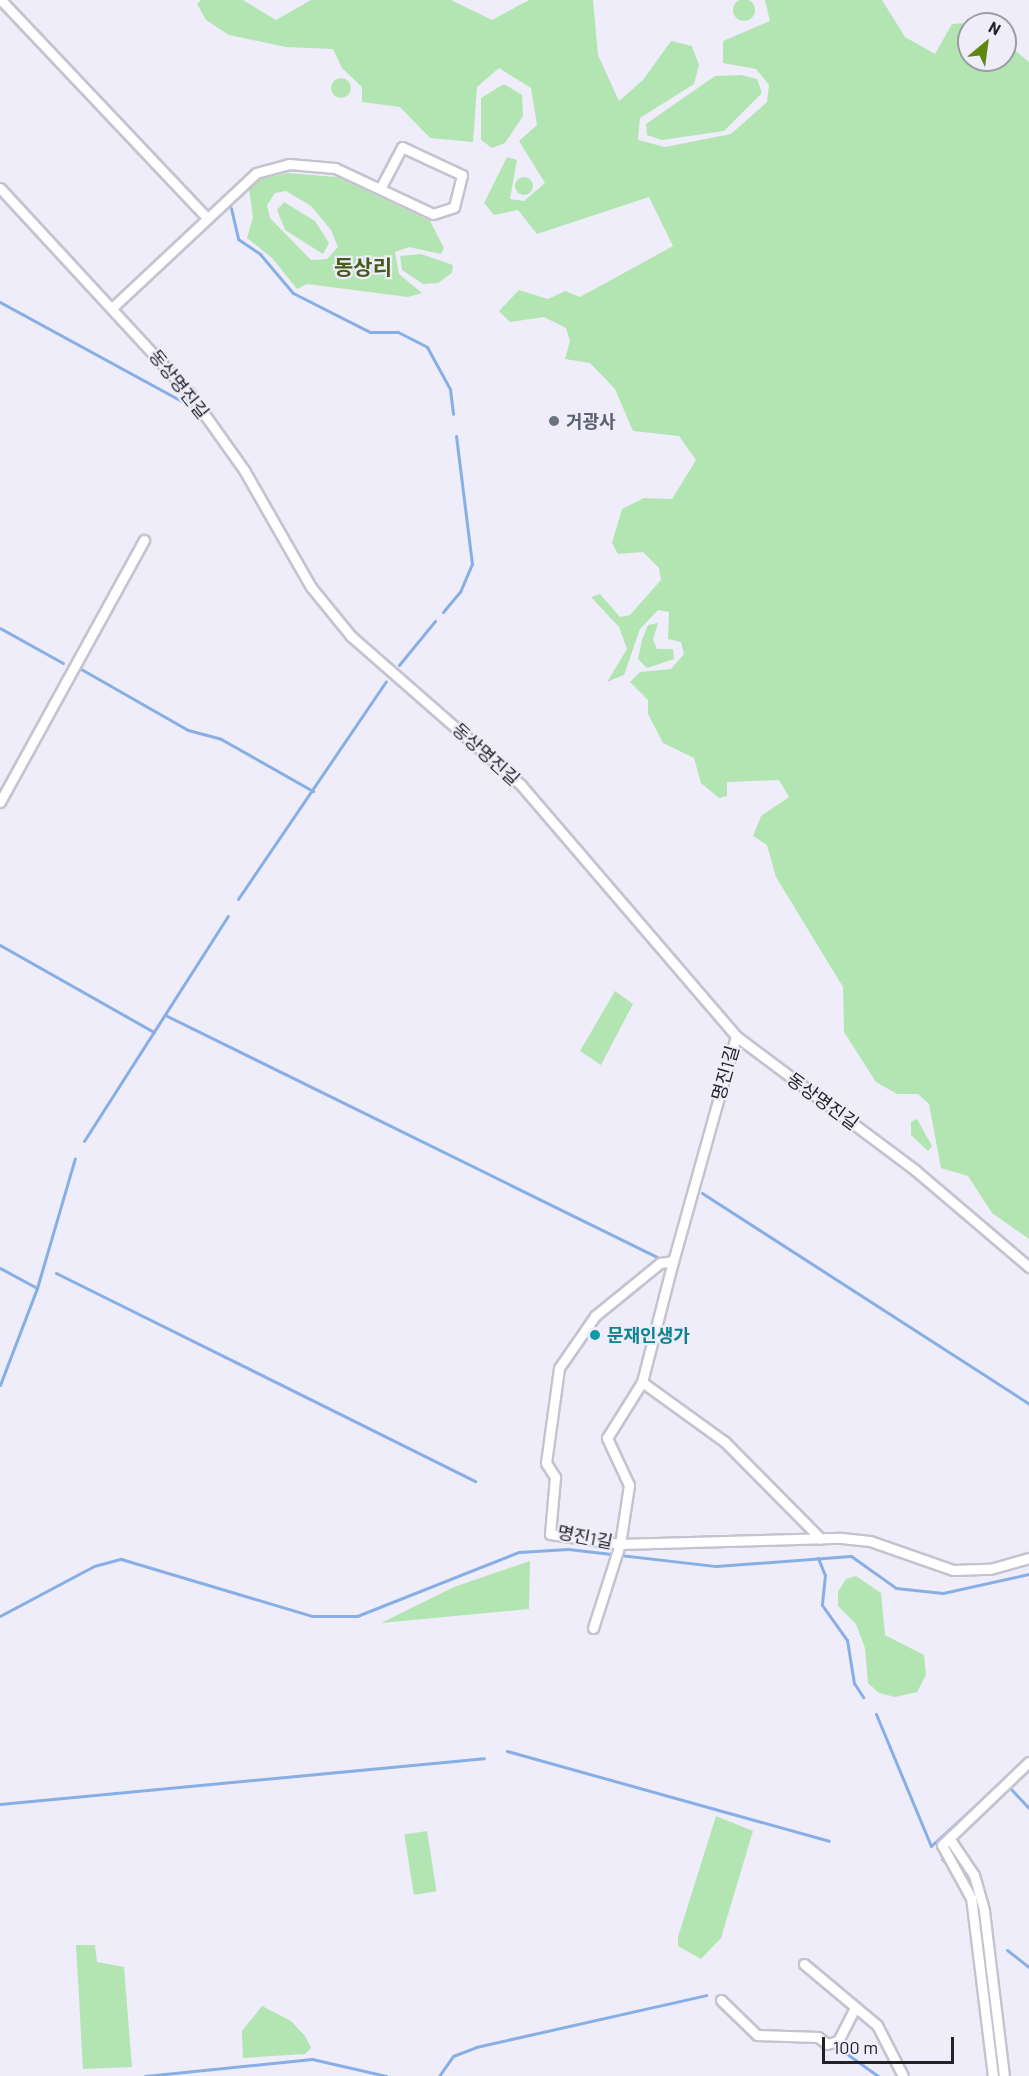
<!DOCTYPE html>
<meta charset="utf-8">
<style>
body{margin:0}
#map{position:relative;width:1029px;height:2076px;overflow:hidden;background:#eeedf9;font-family:Barlow,"Noto Sans KR",sans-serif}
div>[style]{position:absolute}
.green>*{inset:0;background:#b3e5b3;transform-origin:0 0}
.round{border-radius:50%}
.stream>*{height:3px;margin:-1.5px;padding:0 1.5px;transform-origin:1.5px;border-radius:1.5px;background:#87afe5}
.roads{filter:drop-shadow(2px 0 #c4c3cf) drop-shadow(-2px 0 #c4c3cf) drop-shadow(0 2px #c4c3cf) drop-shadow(0 -2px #c4c3cf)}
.minor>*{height:9px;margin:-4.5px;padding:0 4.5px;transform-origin:4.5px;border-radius:4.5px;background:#fff}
.dots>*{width:16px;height:16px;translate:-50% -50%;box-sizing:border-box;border:3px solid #eeedf9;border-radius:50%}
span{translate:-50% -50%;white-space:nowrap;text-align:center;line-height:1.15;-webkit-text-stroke:4.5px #eeedf9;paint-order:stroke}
.street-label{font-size:18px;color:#222226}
.worship-label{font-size:18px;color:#5b616d;font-weight:700}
.left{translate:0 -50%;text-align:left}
.culture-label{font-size:18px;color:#0d838f;font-weight:700}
.quarter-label{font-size:21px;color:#445e19;font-weight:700}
.north{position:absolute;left:957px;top:12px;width:60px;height:60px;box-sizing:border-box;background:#eeedf9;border:2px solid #9c9ca5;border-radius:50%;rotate:29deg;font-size:16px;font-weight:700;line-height:24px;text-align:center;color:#222226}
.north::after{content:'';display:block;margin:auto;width:21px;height:27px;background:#5f8812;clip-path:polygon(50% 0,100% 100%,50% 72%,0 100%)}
.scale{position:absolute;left:822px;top:2037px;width:132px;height:27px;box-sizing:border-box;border:3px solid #222226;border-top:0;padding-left:8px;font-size:18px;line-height:21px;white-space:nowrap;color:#222226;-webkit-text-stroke:4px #eeedf9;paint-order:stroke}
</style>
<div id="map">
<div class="green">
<i class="round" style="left:733px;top:-1px;width:22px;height:22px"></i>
<i style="clip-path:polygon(201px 0,243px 0,276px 20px,311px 0,451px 0,492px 20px,529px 0,593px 0,598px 55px,619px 101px,643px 80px,671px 41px,692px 46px,699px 65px,694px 84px,640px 118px,638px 140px,665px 147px,731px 134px,767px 102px,769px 85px,756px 69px,723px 63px,723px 41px,770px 21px,765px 0,882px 0,905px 37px,935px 54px,952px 24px,981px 22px,969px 24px,969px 60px,1005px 60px,1005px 42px,1029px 62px,1029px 1239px,992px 1213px,968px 1176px,941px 1168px,929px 1104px,918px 1094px,897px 1094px,876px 1082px,844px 1032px,843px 987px,776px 877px,767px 845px,753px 836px,761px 816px,789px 797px,779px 780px,727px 782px,727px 796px,719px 798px,701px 783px,694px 758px,663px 743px,648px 714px,648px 700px,630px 682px,640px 672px,671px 669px,684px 654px,681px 642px,668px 639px,669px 612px,658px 610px,640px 629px,624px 675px,607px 682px,627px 649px,619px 627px,591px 597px,600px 594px,620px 617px,630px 615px,661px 580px,659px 568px,643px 552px,618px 554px,612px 543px,622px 509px,644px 498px,672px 499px,696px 460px,679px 436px,633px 431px,615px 389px,590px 363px,565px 359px,570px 341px,566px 328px,544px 317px,510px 322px,499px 311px,519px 290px,548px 299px,565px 291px,580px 297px,673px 246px,649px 197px,537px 234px,518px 210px,494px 215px,484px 203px,507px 157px,517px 160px,510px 199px,524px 201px,545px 183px,519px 141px,537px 125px,531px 88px,499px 68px,477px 87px,473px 142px,430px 138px,400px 107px,362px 102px,362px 87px,342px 68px,333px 49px,286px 47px,229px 35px,206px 20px,197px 4px)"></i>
<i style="clip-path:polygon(741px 75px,757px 79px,762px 93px,724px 131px,662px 140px,647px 135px,646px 124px,715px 76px)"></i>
<i class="round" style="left:331px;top:78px;width:20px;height:20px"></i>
<i style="clip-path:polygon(504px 84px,522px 95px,523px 116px,505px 143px,492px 148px,481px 140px,481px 98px)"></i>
<i style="clip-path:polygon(evenodd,288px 173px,337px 177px,430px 221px,444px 248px,441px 254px,409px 247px,395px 252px,399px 274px,422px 293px,408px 297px,307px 284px,297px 289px,272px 258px,247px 238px,253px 217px,249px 189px,261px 179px,288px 173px,286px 191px,311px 206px,331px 230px,338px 247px,327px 259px,311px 260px,270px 218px,267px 205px,275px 193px,286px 191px)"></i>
<i class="round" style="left:515px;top:177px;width:18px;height:18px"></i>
<i style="clip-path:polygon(284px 202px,315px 221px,329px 243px,323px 254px,285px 230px,277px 210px)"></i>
<i style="clip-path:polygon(421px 254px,453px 265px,452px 273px,438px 283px,423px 284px,402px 270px,400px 256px)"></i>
<i style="clip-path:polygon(658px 623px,653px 639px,657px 649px,673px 649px,674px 659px,647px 668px,638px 659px,642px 640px,648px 625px)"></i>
<i style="clip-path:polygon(615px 991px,633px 1004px,601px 1065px,580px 1051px)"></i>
<i style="clip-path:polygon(917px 1119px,932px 1146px,928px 1151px,911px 1135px,911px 1122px)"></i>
<i style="clip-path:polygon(530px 1561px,529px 1609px,381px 1623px,454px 1587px)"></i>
<i style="clip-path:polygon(856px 1576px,881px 1593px,885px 1635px,924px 1655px,926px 1675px,917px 1692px,895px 1697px,879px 1693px,868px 1683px,865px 1648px,856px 1624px,838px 1606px,838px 1592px,846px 1579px)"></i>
<i style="clip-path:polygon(716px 1816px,753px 1831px,721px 1938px,701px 1959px,678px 1946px,678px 1937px)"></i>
<i style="left:427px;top:1831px;width:61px;height:23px;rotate:81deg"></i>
<i style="clip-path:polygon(76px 1945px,95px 1945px,97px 1962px,124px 1967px,132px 2067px,83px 2069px)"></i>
<i style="clip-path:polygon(262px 2006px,291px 2021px,305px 2036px,311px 2048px,305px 2054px,243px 2058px,242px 2031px)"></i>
</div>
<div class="stream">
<i style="left:231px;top:208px;width:32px;rotate:77deg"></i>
<i style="left:238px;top:239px;width:27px;rotate:34deg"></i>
<i style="left:260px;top:254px;width:51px;rotate:49.8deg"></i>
<i style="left:293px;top:293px;width:86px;rotate:26.9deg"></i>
<i style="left:370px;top:332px;width:28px"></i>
<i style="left:398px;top:332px;width:33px;rotate:27deg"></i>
<i style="left:427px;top:347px;width:48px;rotate:61.3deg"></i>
<i style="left:450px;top:389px;width:25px;rotate:83deg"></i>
<i style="left:0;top:302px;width:213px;rotate:28.6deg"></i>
<i style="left:443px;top:612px;width:26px;rotate:-50deg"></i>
<i style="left:460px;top:592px;width:30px;rotate:-67deg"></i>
<i style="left:472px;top:564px;width:129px;rotate:-97.1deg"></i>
<i style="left:0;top:628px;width:72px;rotate:29.1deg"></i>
<i style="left:399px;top:665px;width:57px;rotate:-50.7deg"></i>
<i style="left:81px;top:669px;width:123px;rotate:29.7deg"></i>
<i style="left:188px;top:730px;width:34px;rotate:15deg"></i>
<i style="left:221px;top:739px;width:106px;rotate:29.5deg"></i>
<i style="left:238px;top:899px;width:263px;rotate:-55.8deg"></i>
<i style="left:0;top:945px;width:177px;rotate:29.5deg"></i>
<i style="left:165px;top:1015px;width:548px;rotate:26.19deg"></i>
<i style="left:84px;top:1141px;width:267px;rotate:-57.4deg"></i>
<i style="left:702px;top:1193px;width:389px;rotate:32.8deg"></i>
<i style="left:0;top:1268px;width:42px;rotate:28.4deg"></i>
<i style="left:56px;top:1273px;width:468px;rotate:26.4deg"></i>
<i style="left:0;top:1385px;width:104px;rotate:-69.1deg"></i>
<i style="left:37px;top:1288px;width:135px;rotate:-73.7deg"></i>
<i style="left:818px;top:1558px;width:18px;rotate:68deg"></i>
<i style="left:825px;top:1575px;width:30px;rotate:96deg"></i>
<i style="left:822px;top:1605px;width:43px;rotate:54.5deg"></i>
<i style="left:847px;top:1640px;width:44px;rotate:80.8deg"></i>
<i style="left:854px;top:1683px;width:17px;rotate:57deg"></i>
<i style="left:0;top:1616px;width:106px;rotate:-28deg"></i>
<i style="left:94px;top:1566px;width:28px;rotate:-15deg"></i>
<i style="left:121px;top:1559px;width:199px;rotate:16.6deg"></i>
<i style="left:312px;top:1616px;width:45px"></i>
<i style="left:357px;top:1616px;width:174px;rotate:-21.6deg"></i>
<i style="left:519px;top:1552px;width:49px;rotate:-3.5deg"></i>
<i style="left:568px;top:1549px;width:149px;rotate:6.6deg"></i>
<i style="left:716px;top:1566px;width:135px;rotate:-4.2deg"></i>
<i style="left:851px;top:1556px;width:55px;rotate:35.4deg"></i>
<i style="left:896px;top:1588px;width:47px;rotate:6.1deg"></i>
<i style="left:943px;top:1593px;width:88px;rotate:-12.5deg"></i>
<i style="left:876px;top:1714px;width:143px;rotate:67.4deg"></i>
<i style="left:931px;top:1846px;width:98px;rotate:-42.5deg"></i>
<i style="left:507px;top:1751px;width:334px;rotate:15.6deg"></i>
<i style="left:1011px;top:1789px;width:26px;rotate:47deg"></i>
<i style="left:0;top:1804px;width:486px;rotate:-5.4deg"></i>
<i style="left:942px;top:1859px;width:10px;rotate:45deg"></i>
<i style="left:1007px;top:1950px;width:28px;rotate:38deg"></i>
<i style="left:840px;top:2049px;width:47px;rotate:35.4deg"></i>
<i style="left:145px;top:2076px;width:168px;rotate:-5.8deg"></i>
<i style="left:312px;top:2059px;width:76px;rotate:12.9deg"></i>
<i style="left:439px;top:2076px;width:24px;rotate:-55deg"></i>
<i style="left:453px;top:2056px;width:25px;rotate:-21deg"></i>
<i style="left:476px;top:2047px;width:236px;rotate:-12.7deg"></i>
</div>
<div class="roads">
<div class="minor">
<i style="left:1px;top:0;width:300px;rotate:46.6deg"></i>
<i style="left:0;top:188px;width:280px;rotate:47.3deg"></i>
<i style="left:190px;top:394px;width:93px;rotate:54.6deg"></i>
<i style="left:244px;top:470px;width:135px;rotate:60.2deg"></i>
<i style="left:311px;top:587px;width:63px;rotate:50.8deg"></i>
<i style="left:351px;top:636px;width:226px;rotate:41.2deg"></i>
<i style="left:521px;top:785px;width:330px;rotate:49.4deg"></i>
<i style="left:736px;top:1036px;width:224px;rotate:36.8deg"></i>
<i style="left:915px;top:1170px;width:150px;rotate:40.4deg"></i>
<i style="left:113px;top:307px;width:196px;rotate:-43.1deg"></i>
<i style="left:256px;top:173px;width:34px;rotate:-15deg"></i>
<i style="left:289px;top:164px;width:46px;rotate:5deg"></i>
<i style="left:335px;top:168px;width:108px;rotate:25.1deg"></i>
<i style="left:433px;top:214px;width:22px;rotate:-18deg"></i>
<i style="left:454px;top:207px;width:33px;rotate:-76deg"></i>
<i style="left:462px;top:175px;width:66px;rotate:-155deg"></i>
<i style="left:402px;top:147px;width:45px;rotate:117.7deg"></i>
<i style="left:0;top:802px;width:299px;rotate:-61.2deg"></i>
<i style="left:736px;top:1036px;width:234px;rotate:105.6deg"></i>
<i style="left:673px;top:1261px;width:13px;rotate:171deg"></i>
<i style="left:660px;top:1263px;width:84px;rotate:140.8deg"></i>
<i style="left:595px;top:1316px;width:63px;rotate:124.7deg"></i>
<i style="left:559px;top:1368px;width:96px;rotate:97.8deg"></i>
<i style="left:546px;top:1463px;width:17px;rotate:57deg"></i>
<i style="left:555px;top:1477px;width:57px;rotate:95deg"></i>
<i style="left:550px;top:1534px;width:71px;rotate:8.1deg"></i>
<i style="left:620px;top:1544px;width:221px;rotate:-1.6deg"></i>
<i style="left:841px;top:1538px;width:29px;rotate:6deg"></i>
<i style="left:870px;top:1541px;width:88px;rotate:19.3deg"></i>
<i style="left:953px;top:1570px;width:37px;rotate:-2deg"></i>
<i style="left:990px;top:1569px;width:41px;rotate:-15.8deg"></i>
<i style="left:642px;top:1382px;width:102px;rotate:35.9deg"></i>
<i style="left:725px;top:1442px;width:136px;rotate:45.3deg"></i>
<i style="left:593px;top:1628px;width:88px;rotate:-72.2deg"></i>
<i style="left:620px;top:1544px;width:60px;rotate:-81.3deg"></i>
<i style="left:629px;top:1485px;width:52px;rotate:-115.1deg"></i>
<i style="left:607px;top:1438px;width:66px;rotate:-58deg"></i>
<i style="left:642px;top:1382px;width:125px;rotate:-75.6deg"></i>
<i style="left:949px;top:1838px;width:45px;rotate:56deg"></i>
<i style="left:974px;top:1875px;width:37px;rotate:74deg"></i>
<i style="left:984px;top:1911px;width:166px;rotate:83.1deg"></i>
<i style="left:804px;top:1964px;width:95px;rotate:39.9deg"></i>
<i style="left:877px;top:2025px;width:57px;rotate:63deg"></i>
<i style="left:721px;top:2000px;width:50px;rotate:44.2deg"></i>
<i style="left:757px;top:2035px;width:61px;rotate:1.9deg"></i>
<i style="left:818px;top:2037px;width:11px;rotate:38deg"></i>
<i style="left:827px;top:2044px;width:11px;rotate:-15deg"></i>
<i style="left:838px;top:2041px;width:36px;rotate:-63deg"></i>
<i style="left:993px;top:2076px;width:179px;rotate:-97deg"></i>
<i style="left:971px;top:1898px;width:60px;rotate:-118.7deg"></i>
<i style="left:942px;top:1845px;width:120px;rotate:-43.7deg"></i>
</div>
</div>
<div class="dots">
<i style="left:554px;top:421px;background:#6b7280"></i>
<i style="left:595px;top:1335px;background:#0f9aa8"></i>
</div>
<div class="street-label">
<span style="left:179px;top:384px;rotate:51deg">동상명진길</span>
<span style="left:486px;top:754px;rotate:42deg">동상명진길</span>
<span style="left:725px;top:1073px;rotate:-74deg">명진1길</span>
<span style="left:823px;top:1101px;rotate:36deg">동상명진길</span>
<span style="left:585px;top:1537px;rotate:11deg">명진1길</span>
</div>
<div class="worship-label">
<span class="left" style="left:566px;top:421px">거광사</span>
</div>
<div class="culture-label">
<span class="left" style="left:607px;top:1335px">문재인생가</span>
</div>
<div class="quarter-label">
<span style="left:363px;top:267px">동상리</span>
</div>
<div class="north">N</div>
<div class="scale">100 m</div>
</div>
